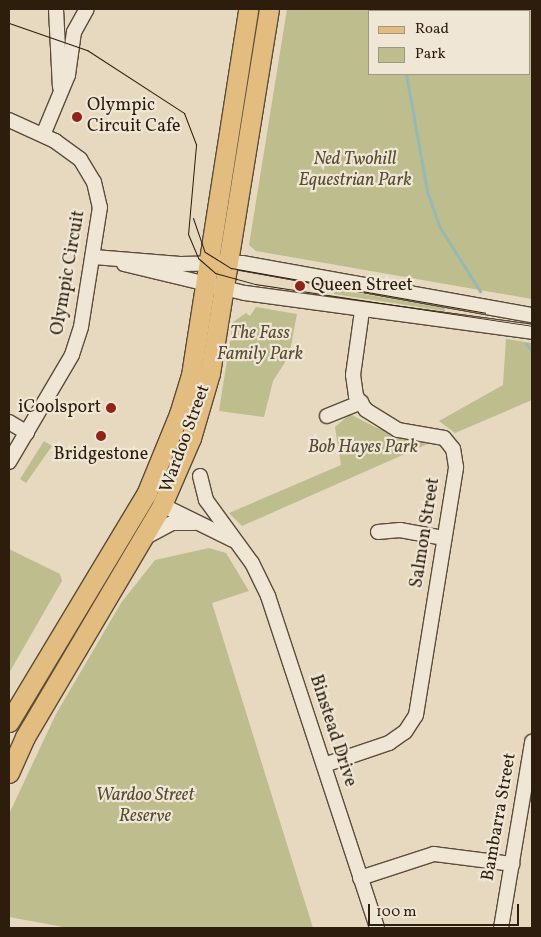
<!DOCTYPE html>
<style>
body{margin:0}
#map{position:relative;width:541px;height:937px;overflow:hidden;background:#e6d9bf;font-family:Vollkorn,serif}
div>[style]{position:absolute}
.green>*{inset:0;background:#bdbd8d}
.stream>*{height:3px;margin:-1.5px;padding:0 1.5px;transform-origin:1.5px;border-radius:1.5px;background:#96bab3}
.roads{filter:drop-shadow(1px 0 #5a4c39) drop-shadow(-1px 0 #5a4c39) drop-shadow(0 1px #5a4c39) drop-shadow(0 -1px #5a4c39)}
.minor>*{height:14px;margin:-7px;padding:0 7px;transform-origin:7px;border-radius:7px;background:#efe6d5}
.major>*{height:19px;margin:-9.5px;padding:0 9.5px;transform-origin:9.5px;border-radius:9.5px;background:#e3bc80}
.tram>*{height:1px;margin:-0.5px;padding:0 0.5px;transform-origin:0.5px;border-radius:0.5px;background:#2c1d0c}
.dots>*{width:14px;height:14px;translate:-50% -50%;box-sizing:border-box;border:2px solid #efe6d5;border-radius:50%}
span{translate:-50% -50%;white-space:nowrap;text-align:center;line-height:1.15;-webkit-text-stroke:4.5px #efe6d5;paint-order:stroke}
.poi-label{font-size:18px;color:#2c1d0c}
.left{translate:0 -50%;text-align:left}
.right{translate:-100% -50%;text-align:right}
.park-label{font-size:18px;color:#584d33;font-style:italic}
.street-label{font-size:18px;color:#2c1d0c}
.frame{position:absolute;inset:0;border:10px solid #2c1d0c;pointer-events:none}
.legend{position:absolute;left:368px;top:10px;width:162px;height:65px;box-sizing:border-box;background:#efe6d5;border:1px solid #a19685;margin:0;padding:6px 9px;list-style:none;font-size:15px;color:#2c1d0c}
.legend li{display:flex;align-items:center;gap:10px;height:25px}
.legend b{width:25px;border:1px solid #a19685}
.scale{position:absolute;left:368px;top:904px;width:151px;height:22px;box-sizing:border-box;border:2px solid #2c1d0c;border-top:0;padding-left:6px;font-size:15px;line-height:18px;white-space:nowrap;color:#2c1d0c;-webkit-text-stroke:4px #efe6d5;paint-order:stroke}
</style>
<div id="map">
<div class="green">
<i style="clip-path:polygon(evenodd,287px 9px,532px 9px,532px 299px,256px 251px,249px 245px,287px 9px,370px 11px,530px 11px,530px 74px,370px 74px,370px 11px)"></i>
<i style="clip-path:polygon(334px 289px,445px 308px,445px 311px,334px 294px)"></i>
<i style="clip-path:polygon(256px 307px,297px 314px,289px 356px,273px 381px,264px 417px,219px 411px,233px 322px,246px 313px,250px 316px)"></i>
<i style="clip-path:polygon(506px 339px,532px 343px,532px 400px,455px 433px,439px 421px,503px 385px)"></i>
<i style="clip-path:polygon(350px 414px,377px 428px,432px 442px,242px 526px,229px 513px,341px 465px,335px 427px)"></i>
<i style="clip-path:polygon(44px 441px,52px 446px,26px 483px,20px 479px)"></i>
<i style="clip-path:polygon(209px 548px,226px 553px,249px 591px,212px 603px,313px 928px,69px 928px,9px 917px,9px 814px,56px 714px,121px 603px,155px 560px)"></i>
<i style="clip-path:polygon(9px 549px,60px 574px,62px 581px,9px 673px)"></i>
</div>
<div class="stream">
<i style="left:426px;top:11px;width:3px;rotate:-45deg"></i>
<i style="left:406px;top:74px;width:119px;rotate:79.8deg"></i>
<i style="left:427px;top:191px;width:37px;rotate:71deg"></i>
<i style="left:439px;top:226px;width:77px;rotate:57.8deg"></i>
<i style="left:526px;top:344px;width:9px;rotate:49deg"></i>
</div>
<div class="roads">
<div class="minor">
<i style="left:56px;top:9px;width:78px;rotate:87.1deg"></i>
<i style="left:9px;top:120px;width:51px;rotate:24.5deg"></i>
<i style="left:55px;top:141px;width:31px;rotate:36deg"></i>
<i style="left:80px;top:159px;width:27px;rotate:59deg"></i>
<i style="left:94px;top:182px;width:26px;rotate:77deg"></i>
<i style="left:100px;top:207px;width:121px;rotate:99deg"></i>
<i style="left:81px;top:327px;width:29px;rotate:108deg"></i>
<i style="left:72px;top:355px;width:124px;rotate:120.5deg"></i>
<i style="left:43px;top:135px;width:65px;rotate:-67.4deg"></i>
<i style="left:68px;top:75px;width:43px;rotate:-82.1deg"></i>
<i style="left:74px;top:32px;width:26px;rotate:-61deg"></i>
<i style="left:94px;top:257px;width:86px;rotate:4.7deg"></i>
<i style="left:180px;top:264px;width:62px;rotate:-0.9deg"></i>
<i style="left:242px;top:263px;width:295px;rotate:10.2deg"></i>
<i style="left:124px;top:264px;width:124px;rotate:13.5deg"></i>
<i style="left:245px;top:293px;width:290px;rotate:7.7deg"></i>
<i style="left:327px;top:416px;width:37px;rotate:-22deg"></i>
<i style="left:9px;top:422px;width:21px;rotate:31deg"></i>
<i style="left:200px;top:476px;width:25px;rotate:76deg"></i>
<i style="left:206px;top:500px;width:78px;rotate:53.9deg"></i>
<i style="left:252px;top:563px;width:37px;rotate:64deg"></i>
<i style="left:268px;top:596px;width:349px;rotate:71.8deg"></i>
<i style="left:162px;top:505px;width:79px;rotate:26.2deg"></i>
<i style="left:378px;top:532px;width:22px;rotate:-5deg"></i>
<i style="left:400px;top:530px;width:45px;rotate:10.3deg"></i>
<i style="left:142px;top:539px;width:34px;rotate:-28deg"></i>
<i style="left:172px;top:523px;width:22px"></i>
<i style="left:324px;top:765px;width:69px;rotate:-18.7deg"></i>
<i style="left:389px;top:743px;width:19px;rotate:-35deg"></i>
<i style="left:405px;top:732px;width:20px;rotate:-57deg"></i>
<i style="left:416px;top:715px;width:251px;rotate:-80.8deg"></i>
<i style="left:456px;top:467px;width:18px;rotate:-99deg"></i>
<i style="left:453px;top:449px;width:14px;rotate:-129deg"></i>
<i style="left:444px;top:438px;width:47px;rotate:-170.1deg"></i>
<i style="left:398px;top:430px;width:38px;rotate:-148deg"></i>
<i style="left:366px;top:410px;width:17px;rotate:-126deg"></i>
<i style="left:356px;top:396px;width:21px;rotate:-98deg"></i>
<i style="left:353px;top:375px;width:65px;rotate:-82deg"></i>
<i style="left:360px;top:878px;width:78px;rotate:-18deg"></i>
<i style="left:434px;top:854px;width:79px;rotate:7.3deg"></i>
<i style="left:501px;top:928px;width:189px;rotate:-80.5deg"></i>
</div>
<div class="major">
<i style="left:9px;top:722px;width:268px;rotate:-59deg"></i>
<i style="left:147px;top:492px;width:84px;rotate:-67.7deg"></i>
<i style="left:179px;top:414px;width:41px;rotate:-72.9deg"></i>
<i style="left:191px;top:375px;width:370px;rotate:-81.1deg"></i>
<i style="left:9px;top:773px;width:39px;rotate:-66deg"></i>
<i style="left:25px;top:737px;width:269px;rotate:-59.4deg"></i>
<i style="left:162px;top:505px;width:73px;rotate:-66.6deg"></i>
<i style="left:191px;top:438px;width:68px;rotate:-73.7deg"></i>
<i style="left:210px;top:373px;width:369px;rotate:-80.8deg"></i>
</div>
</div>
<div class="tram">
<i style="left:9px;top:23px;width:83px;rotate:19.1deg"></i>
<i style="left:87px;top:50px;width:116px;rotate:33deg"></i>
<i style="left:184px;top:113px;width:34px;rotate:69deg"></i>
<i style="left:196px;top:145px;width:89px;rotate:95.1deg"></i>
<i style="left:188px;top:234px;width:26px;rotate:67deg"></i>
<i style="left:198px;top:258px;width:23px;rotate:41deg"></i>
<i style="left:215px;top:273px;width:41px;rotate:15.4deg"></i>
<i style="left:255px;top:284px;width:280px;rotate:8.6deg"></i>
<i style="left:193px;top:218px;width:36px;rotate:71deg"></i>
<i style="left:205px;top:252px;width:31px;rotate:32deg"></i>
<i style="left:231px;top:268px;width:258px;rotate:10deg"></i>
</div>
<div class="dots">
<i style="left:77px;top:117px;background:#8f2418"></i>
<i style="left:300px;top:286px;background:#8f2418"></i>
<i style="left:111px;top:408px;background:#8f2418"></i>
<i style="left:101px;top:436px;background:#8f2418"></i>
</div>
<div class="poi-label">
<span class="left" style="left:87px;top:117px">Olympic<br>Circuit Cafe</span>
<span class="left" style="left:311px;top:286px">Queen Street</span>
<span class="right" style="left:101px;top:408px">iCoolsport</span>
<span style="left:101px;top:455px">Bridgestone</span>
</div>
<div class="park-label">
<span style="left:355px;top:171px">Ned Twohill<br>Equestrian Park</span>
<span style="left:260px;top:345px">The Fass<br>Family Park</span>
<span style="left:363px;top:448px">Bob Hayes Park</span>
<span style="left:145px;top:807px">Wardoo Street<br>Reserve</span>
</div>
<div class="street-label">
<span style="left:69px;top:273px;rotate:-80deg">Olympic Circuit</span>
<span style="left:186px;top:439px;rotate:-70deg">Wardoo Street</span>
<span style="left:426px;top:533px;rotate:-81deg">Salmon Street</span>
<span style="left:332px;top:731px;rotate:72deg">Binstead Drive</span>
<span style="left:500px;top:817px;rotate:-80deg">Bambarra Street</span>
</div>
<div class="frame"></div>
<ul class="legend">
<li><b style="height:6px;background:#e3bc80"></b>Road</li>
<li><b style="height:14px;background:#bdbd8d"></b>Park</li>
</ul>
<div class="scale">100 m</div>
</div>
